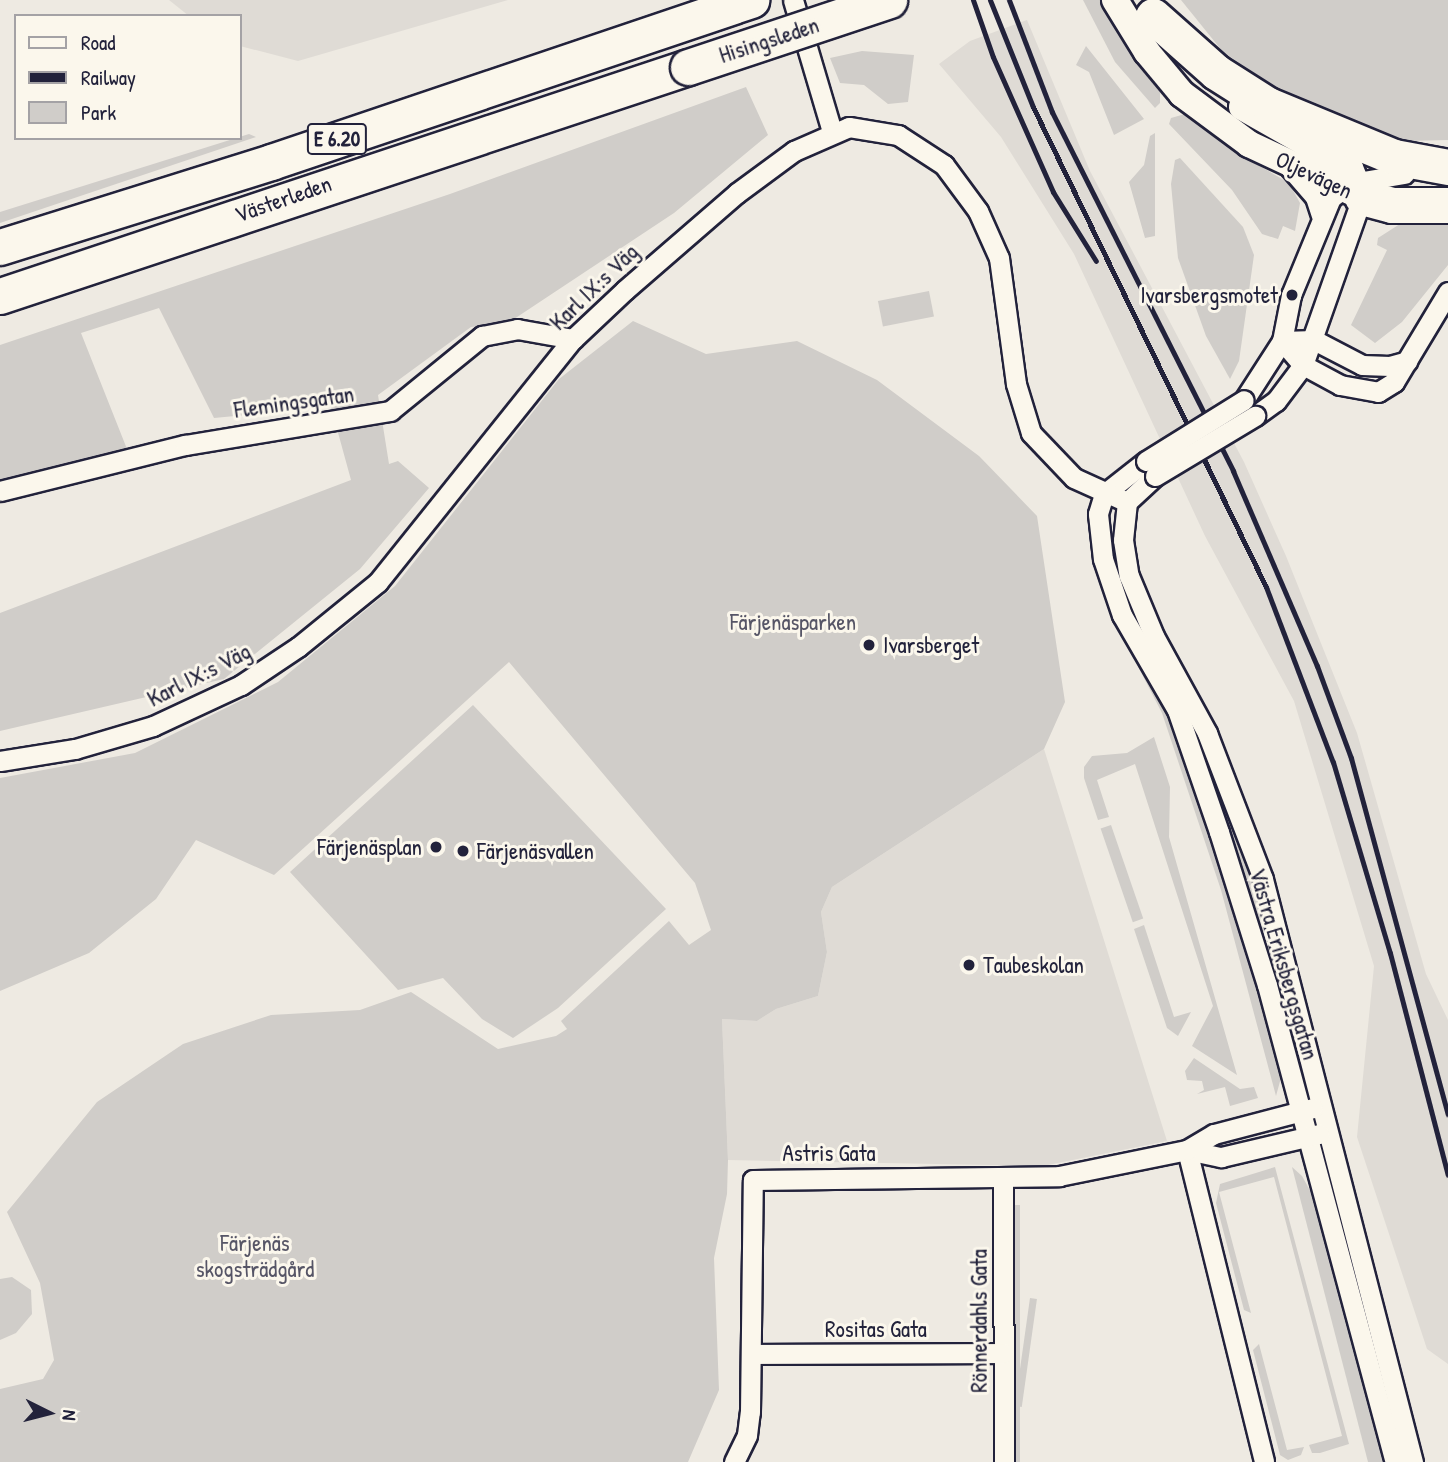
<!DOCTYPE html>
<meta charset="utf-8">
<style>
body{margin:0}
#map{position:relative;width:1448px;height:1462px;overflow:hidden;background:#eeeae2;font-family:"Patrick Hand",sans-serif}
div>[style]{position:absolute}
.built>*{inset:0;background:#dfdbd5}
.green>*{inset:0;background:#d0cdc9;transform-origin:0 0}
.roads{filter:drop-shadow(2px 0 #22223b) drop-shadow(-2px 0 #22223b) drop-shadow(0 2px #22223b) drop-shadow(0 -2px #22223b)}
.street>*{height:19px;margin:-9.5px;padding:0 9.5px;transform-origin:9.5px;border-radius:9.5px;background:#fbf7ec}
.secondary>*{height:26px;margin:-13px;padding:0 13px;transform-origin:13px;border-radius:13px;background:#fbf7ec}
.highway>*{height:35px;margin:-17.5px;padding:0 17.5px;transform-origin:17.5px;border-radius:17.5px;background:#fbf7ec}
.rail>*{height:5px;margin:-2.5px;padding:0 2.5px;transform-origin:2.5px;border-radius:2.5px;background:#22223b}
.bridges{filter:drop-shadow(2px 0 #22223b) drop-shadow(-2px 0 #22223b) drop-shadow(0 2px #22223b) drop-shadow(0 -2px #22223b)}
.street-bridge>*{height:19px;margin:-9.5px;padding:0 9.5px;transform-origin:9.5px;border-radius:9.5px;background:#fbf7ec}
.highway-bridge>*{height:35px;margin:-17.5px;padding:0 17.5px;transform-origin:17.5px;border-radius:17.5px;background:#fbf7ec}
.dots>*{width:19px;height:19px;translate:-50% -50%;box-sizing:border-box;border:4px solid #fbf7ec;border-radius:50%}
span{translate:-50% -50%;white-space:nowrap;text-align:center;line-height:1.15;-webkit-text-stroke:6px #fbf7ec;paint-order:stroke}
.shield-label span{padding:2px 5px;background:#fbf7ec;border:2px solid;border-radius:5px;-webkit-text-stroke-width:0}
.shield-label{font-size:21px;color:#22223b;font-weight:700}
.street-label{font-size:23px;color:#22223b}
.poi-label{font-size:23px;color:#22223b}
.right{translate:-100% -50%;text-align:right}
.left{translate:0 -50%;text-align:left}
.park-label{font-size:23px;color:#565566}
.legend{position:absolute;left:14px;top:14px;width:228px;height:126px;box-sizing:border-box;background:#fbf7ec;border:2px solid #a4a2a5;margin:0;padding:9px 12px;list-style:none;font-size:21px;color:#22223b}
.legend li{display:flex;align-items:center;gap:14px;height:35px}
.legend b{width:35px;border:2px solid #a4a2a5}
.north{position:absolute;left:14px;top:1378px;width:70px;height:70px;-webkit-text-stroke:5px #fbf7ec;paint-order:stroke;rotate:96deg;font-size:19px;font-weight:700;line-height:28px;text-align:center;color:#22223b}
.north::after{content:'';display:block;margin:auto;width:24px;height:32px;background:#22223b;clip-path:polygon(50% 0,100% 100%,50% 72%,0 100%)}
</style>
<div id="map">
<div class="built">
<i style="clip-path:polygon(169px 0,508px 0,298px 61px,240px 46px,240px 16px,189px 16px)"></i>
<i style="clip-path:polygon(1027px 20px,1090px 171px,1244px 462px,1286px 556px,1357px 733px,1426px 974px,1448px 1020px,1448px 1364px,1427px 1349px,1357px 1137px,1374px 966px,1294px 701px,1205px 536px,1074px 254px,1001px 137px,939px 64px,970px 41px)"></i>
<i style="clip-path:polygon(1044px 749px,1167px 1141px,1043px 1166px,728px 1160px,722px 1019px,757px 1021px,776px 1009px,818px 996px,827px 952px,821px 912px,832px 887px)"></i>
</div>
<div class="green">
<i style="clip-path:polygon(1083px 0,1103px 0,1160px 87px,1160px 103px,1155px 108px,1115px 62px)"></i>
<i style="clip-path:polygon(1181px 0,1448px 0,1448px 140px,1406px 141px,1291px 97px,1223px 52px)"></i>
<i style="clip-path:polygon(1086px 46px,1144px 119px,1114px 135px,1089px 72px,1076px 65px)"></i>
<i style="clip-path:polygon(862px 51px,914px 55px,908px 102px,888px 104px,864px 85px,840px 83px,830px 58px)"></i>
<i style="clip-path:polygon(746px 87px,768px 135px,674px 213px,508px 323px,471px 327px,378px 395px,389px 464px,398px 461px,429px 488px,360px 569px,224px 679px,0 731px,0 613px,351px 480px,331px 407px,214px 418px,159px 308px,81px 333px,127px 449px,0 485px,0 345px,450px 194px)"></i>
<i style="clip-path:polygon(1185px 114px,1234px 151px,1289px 183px,1300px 203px,1295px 231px,1283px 226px,1278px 239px,1262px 234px,1232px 190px,1169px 124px,1171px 118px)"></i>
<i style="clip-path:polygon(1155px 133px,1155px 236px,1145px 238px,1129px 182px,1144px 165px,1150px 136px)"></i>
<i style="clip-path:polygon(249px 134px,256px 137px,0 223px,0 212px)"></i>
<i style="clip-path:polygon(1180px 158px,1243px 227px,1254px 255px,1239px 361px,1230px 379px,1206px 336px,1178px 258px,1171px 184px,1175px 160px)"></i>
<i style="clip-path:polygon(1403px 222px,1448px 223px,1448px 265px,1402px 322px,1375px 343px,1351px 325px,1387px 250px,1377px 245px,1378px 238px)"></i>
<i style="left:929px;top:291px;width:26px;height:52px;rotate:79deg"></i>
<i style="clip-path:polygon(633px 321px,706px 354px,797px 341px,877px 380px,979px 456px,1037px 516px,1065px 702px,1044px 749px,832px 887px,821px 912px,827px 952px,818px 996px,776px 1009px,757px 1021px,722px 1019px,728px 1160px,727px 1194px,714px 1258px,719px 1390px,688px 1462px,0 1462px,0 1389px,43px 1379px,54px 1360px,40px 1283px,7px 1212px,97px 1102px,183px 1044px,271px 1015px,360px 1010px,411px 992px,498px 1049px,556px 1036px,567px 1029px,561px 1021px,669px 921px,689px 945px,711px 930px,695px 883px,509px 662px,274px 875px,196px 840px,156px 899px,89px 953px,0 991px,0 778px,135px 753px,278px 682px,395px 586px,559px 379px)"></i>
<i style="clip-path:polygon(1133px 647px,1172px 719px,1257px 972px,1282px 1074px,1276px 1096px,1221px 890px,1162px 713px,1130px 651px)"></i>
<i style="clip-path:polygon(473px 705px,666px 909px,558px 1008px,513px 1038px,482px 1019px,443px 978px,398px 990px,290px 872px)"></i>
<i style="clip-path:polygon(1194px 726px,1244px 841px,1307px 1079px,1306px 1094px)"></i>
<i style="clip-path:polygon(1154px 737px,1170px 787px,1169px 837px,1237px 1075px,1192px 1046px,1213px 1006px,1135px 764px,1097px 780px,1109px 817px,1098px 820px,1084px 778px,1084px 767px,1092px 756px,1127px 753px)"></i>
<i style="left:1111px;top:825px;width:99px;height:11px;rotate:71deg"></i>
<i style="clip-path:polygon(1144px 925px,1174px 1017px,1191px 1012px,1178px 1036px,1167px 1028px,1134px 929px)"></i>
<i style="clip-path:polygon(1194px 1058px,1240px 1089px,1254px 1087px,1258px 1098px,1230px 1106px,1225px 1087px,1197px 1094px,1204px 1090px,1202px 1081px,1187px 1080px,1185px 1071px)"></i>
<i style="clip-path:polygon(1275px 1167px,1349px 1444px,1320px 1453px,1312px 1453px,1309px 1445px,1342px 1436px,1274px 1177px,1219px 1192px,1251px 1313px,1244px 1310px,1216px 1203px,1220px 1184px)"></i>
<i style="clip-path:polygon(1292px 1167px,1302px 1176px,1323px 1214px,1386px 1462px,1368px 1462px)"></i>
<i style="left:1013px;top:1205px;width:7px;height:257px"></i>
<i style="clip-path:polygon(12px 1277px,31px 1290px,32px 1314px,16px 1333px,0 1340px,0 1279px)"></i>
<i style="left:1030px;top:1298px;width:7px;height:109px;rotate:8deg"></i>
<i style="clip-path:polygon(1259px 1344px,1287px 1450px,1304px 1447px,1301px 1455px,1288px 1460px,1280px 1455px,1253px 1350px)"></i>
</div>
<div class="roads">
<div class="street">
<i style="left:793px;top:0;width:138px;rotate:73.5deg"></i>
<i style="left:1290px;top:168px;width:38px;rotate:49deg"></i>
<i style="left:1315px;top:197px;width:19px;rotate:72deg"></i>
<i style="left:1282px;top:341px;width:32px;rotate:49deg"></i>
<i style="left:1303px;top:365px;width:42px;rotate:28.4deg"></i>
<i style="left:1340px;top:385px;width:39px;rotate:10deg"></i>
<i style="left:1378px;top:392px;width:19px;rotate:-32deg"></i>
<i style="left:1394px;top:382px;width:105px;rotate:-59deg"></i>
<i style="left:1282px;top:341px;width:32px;rotate:-2deg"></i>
<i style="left:1314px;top:340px;width:54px;rotate:27.5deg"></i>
<i style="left:1362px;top:365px;width:28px;rotate:2deg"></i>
<i style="left:1390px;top:366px;width:18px;rotate:-16deg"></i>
<i style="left:1244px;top:400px;width:70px;rotate:-57.2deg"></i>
<i style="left:1282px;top:341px;width:47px;rotate:-78.9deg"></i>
<i style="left:1291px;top:295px;width:105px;rotate:-67.6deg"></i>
<i style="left:1331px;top:198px;width:25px;rotate:-37deg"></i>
<i style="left:1351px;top:183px;width:54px;rotate:-9.6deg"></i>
<i style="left:1255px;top:416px;width:26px;rotate:-36deg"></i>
<i style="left:1276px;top:401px;width:45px;rotate:-53.1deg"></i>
<i style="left:1303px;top:365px;width:178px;rotate:-70.6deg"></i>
<i style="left:1146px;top:461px;width:53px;rotate:141.8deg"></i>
<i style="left:1104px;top:494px;width:21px;rotate:107deg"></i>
<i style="left:1098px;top:514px;width:45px;rotate:83.7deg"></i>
<i style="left:1103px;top:559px;width:59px;rotate:71.3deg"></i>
<i style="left:1122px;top:615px;width:110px;rotate:59.9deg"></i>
<i style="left:1177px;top:710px;width:129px;rotate:71deg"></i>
<i style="left:1219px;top:832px;width:160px;rotate:72.6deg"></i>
<i style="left:1267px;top:985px;width:494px;rotate:75deg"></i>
<i style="left:1155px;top:476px;width:38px;rotate:137deg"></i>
<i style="left:1127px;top:502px;width:38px;rotate:96deg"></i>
<i style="left:1123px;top:540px;width:36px;rotate:81deg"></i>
<i style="left:1129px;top:576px;width:65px;rotate:67.4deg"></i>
<i style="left:1154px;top:636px;width:111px;rotate:61.3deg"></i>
<i style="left:1207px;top:733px;width:156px;rotate:69deg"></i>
<i style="left:1263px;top:879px;width:602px;rotate:75.57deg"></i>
<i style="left:0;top:491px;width:191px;rotate:-14deg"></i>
<i style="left:185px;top:445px;width:208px;rotate:-9.4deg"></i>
<i style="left:390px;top:411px;width:119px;rotate:-39.2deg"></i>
<i style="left:482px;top:336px;width:36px;rotate:-11deg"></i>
<i style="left:517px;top:329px;width:57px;rotate:10.1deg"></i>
<i style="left:0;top:761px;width:76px;rotate:-9.1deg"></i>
<i style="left:75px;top:749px;width:81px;rotate:-16.4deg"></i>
<i style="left:153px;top:726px;width:97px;rotate:-25deg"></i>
<i style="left:241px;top:685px;width:69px;rotate:-33.7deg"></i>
<i style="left:298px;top:647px;width:103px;rotate:-39.1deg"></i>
<i style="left:378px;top:582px;width:312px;rotate:-51.3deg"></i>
<i style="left:573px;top:339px;width:71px;rotate:-43.3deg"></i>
<i style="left:625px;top:290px;width:148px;rotate:-40.9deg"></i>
<i style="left:737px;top:193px;width:71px;rotate:-36.4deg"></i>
<i style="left:794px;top:151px;width:60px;rotate:-23.6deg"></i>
<i style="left:849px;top:127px;width:50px;rotate:9.3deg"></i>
<i style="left:898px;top:135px;width:55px;rotate:33.1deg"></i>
<i style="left:944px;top:165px;width:57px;rotate:53.5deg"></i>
<i style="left:978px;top:211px;width:51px;rotate:65.9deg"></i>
<i style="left:999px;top:258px;width:127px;rotate:82.3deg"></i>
<i style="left:1016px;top:384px;width:51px;rotate:73deg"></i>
<i style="left:1031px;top:433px;width:62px;rotate:46.3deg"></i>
<i style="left:1074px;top:478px;width:58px;rotate:24.4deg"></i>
<i style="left:1187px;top:1150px;width:321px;rotate:76.1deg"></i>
<i style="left:1187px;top:1150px;width:35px;rotate:12deg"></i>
<i style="left:1221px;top:1157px;width:101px;rotate:-13.2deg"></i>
<i style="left:1003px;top:1179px;width:283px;rotate:89.8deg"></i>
<i style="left:751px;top:1354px;width:252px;rotate:-0.2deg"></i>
<i style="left:734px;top:1462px;width:30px;rotate:-64deg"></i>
<i style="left:747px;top:1435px;width:23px;rotate:-83deg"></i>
<i style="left:750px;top:1412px;width:232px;rotate:-89.3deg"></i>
<i style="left:753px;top:1180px;width:306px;rotate:-0.7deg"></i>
<i style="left:1059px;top:1176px;width:131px;rotate:-11.5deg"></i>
<i style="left:1187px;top:1150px;width:31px;rotate:-31deg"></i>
<i style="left:1214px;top:1134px;width:102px;rotate:-14.7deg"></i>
</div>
<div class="secondary">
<i style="left:1115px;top:0;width:61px;rotate:58.4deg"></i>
<i style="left:1147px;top:52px;width:55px;rotate:50.2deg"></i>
<i style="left:1182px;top:94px;width:84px;rotate:36.7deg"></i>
<i style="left:1249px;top:144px;width:125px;rotate:25.1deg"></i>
<i style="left:1242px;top:107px;width:124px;rotate:29.5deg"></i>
<i style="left:1350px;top:168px;width:31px;rotate:68deg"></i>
</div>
<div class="highway">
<i style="left:1153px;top:16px;width:84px;rotate:41.6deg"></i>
<i style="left:1216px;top:72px;width:62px;rotate:32.4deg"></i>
<i style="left:1268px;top:105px;width:136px;rotate:22.4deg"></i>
<i style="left:1394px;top:157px;width:55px;rotate:10.5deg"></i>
<i style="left:1362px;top:197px;width:31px;rotate:15deg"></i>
<i style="left:1392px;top:205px;width:56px"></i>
<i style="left:0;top:247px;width:284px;rotate:-17.4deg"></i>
<i style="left:271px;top:162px;width:507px;rotate:-18.65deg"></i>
<i style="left:0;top:296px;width:725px;rotate:-18.41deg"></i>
</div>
</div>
<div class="rail">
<i style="left:973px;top:0;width:60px;rotate:70.7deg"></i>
<i style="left:993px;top:57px;width:148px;rotate:66deg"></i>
<i style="left:1053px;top:192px;width:81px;rotate:58.1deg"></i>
<i style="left:990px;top:0;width:115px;rotate:68.1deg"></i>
<i style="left:1033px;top:107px;width:534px;rotate:64.11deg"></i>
<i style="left:1266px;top:587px;width:187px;rotate:69.1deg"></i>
<i style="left:1333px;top:762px;width:199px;rotate:73.4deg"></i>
<i style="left:1390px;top:953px;width:229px;rotate:75.4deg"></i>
<i style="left:1009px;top:0;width:120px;rotate:69deg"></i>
<i style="left:1052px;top:112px;width:402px;rotate:63.2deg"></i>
<i style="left:1233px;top:471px;width:212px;rotate:66.7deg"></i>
<i style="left:1317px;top:666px;width:98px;rotate:69.7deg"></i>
<i style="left:1351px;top:758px;width:369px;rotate:74.8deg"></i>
</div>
<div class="bridges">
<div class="street-bridge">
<i style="left:1146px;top:461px;width:115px;rotate:-31.9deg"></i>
<i style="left:1155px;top:476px;width:117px;rotate:-31deg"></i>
</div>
<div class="highway-bridge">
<i style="left:688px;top:67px;width:212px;rotate:-18.4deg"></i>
</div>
</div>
<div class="dots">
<i style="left:1292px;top:295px;background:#22223b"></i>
<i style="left:869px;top:645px;background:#22223b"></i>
<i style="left:436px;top:847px;background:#22223b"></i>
<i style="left:463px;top:851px;background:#22223b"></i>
<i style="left:969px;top:965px;background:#22223b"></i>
</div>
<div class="shield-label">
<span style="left:337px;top:139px">E 6.20</span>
</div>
<div class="street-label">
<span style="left:769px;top:40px;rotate:-18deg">Hisingsleden</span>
<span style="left:1314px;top:175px;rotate:25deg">Oljevägen</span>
<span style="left:283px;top:199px;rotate:-19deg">Västerleden</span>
<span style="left:594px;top:287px;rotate:-44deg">Karl IX:s Väg</span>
<span style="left:294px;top:402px;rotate:-8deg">Flemingsgatan</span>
<span style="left:199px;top:675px;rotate:-27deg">Karl IX:s Väg</span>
<span style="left:1284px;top:964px;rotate:74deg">Västra Eriksbergsgatan</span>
<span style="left:829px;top:1153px">Astris Gata</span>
<span style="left:979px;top:1321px;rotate:-90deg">Rönnerdahls Gata</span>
<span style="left:876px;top:1329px">Rositas Gata</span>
</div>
<div class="poi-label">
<span class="right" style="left:1278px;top:295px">Ivarsbergsmotet</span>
<span class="left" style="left:883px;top:645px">Ivarsberget</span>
<span class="right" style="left:422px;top:847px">Färjenäsplan</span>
<span class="left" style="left:477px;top:851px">Färjenäsvallen</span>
<span class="left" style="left:983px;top:965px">Taubeskolan</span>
</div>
<div class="park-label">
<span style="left:793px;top:622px">Färjenäsparken</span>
<span style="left:255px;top:1256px">Färjenäs<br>skogsträdgård</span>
</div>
<ul class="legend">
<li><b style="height:9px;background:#fbf7ec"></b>Road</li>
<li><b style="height:9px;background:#22223b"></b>Railway</li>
<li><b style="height:19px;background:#d0cdc9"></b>Park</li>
</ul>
<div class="north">N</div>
</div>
